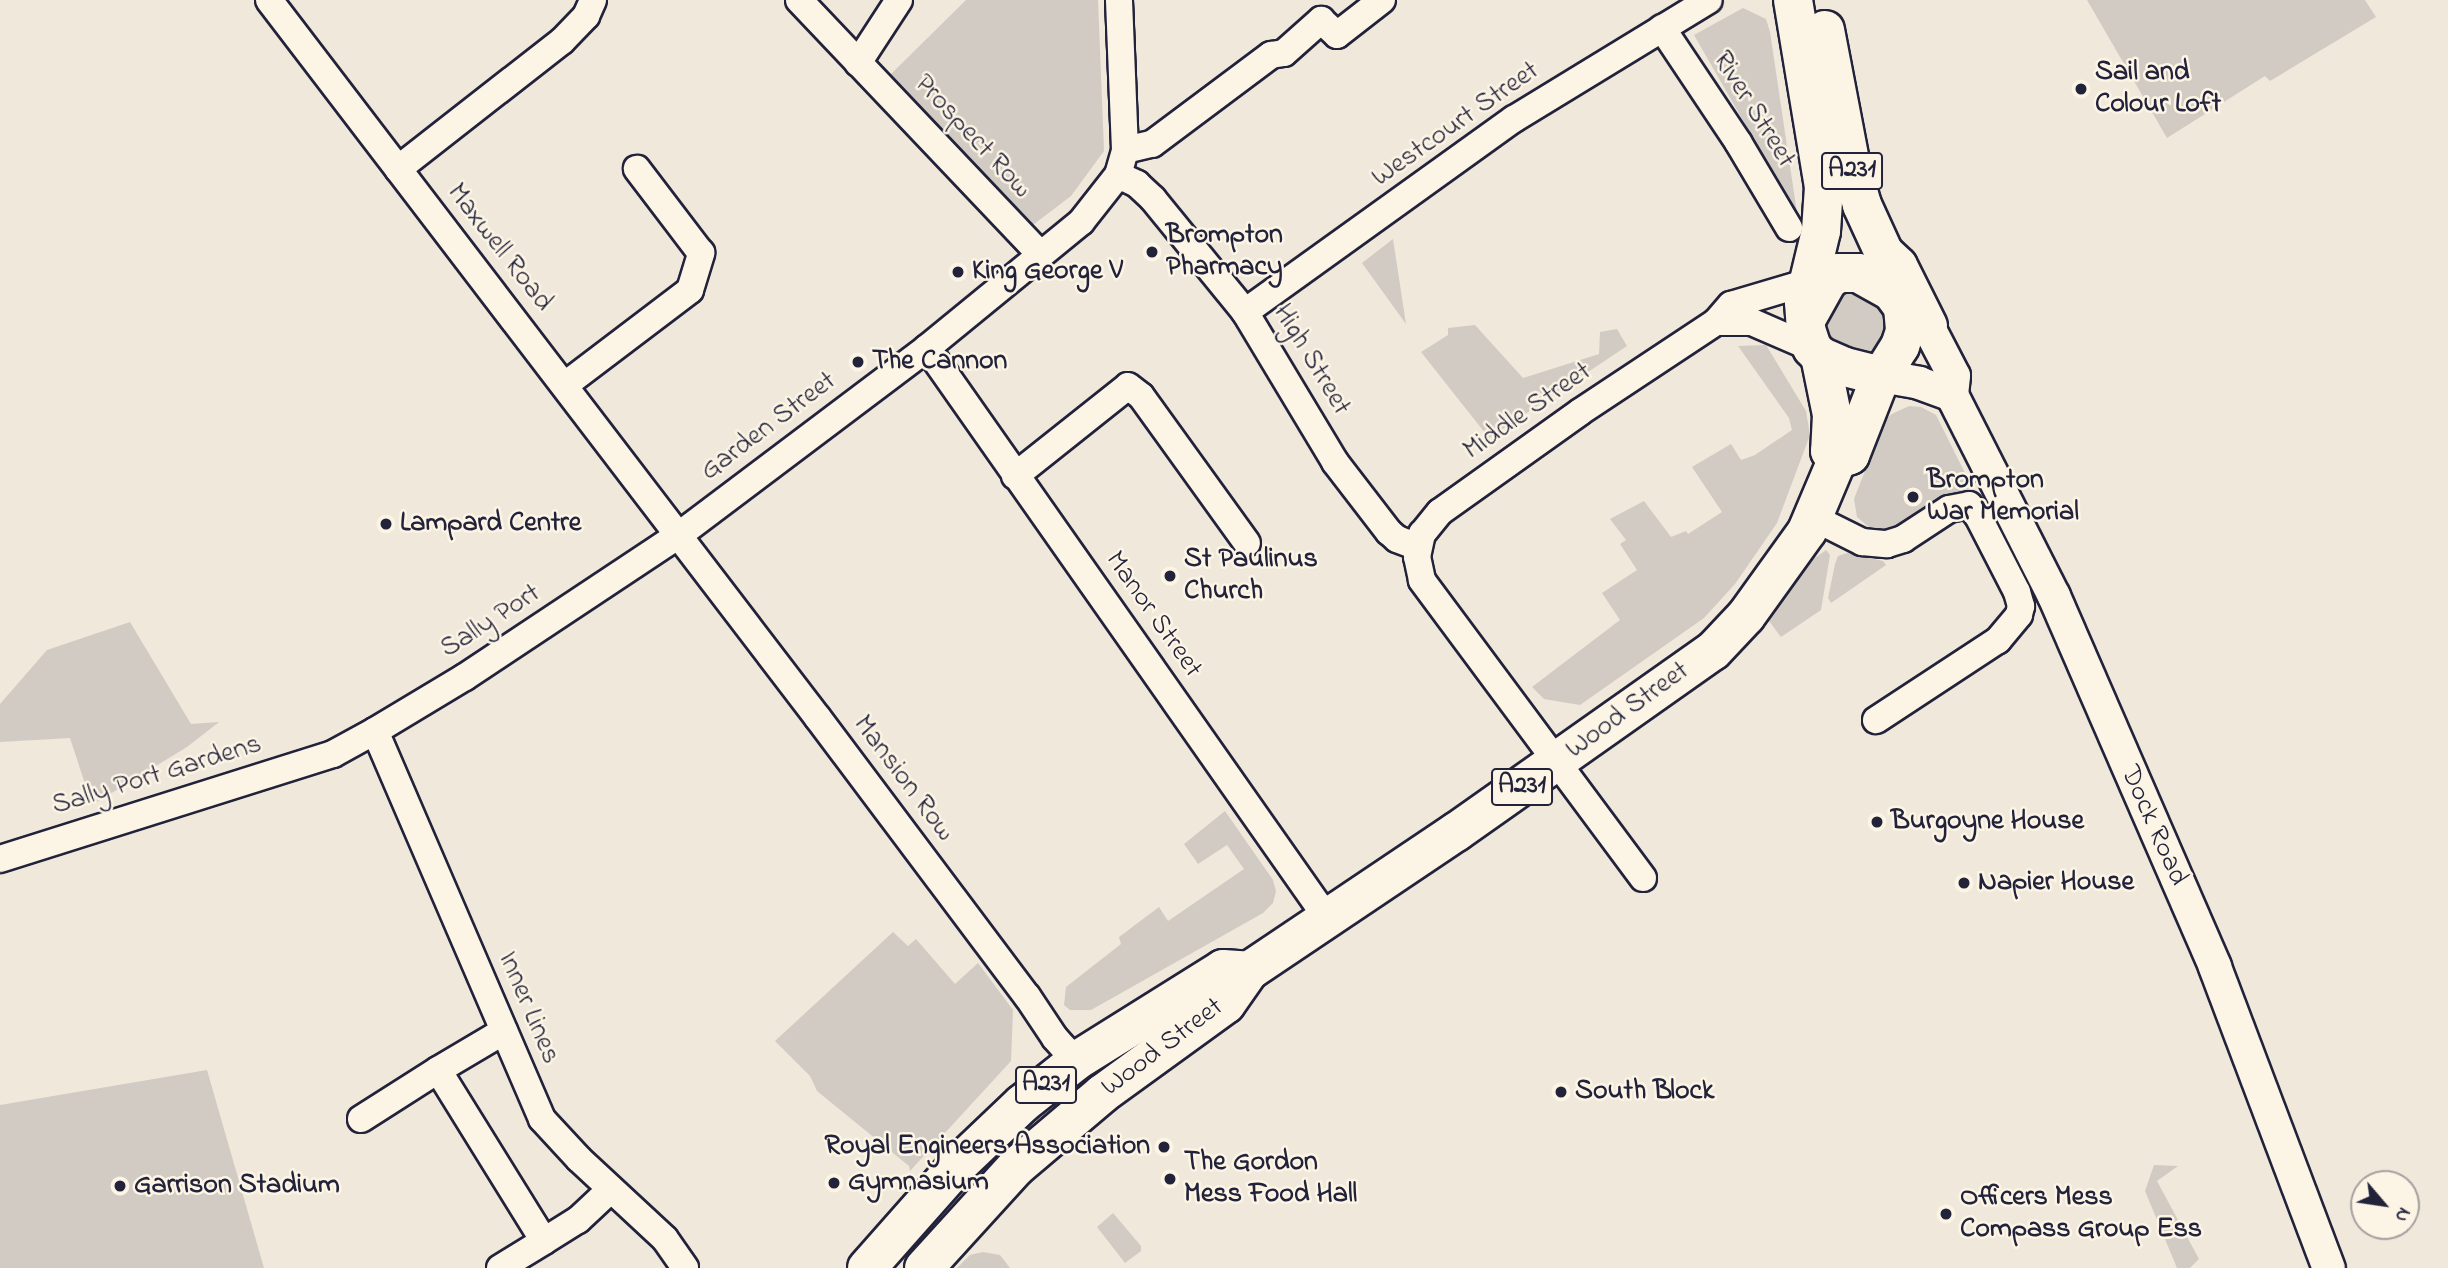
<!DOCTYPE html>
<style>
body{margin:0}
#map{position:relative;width:2448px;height:1268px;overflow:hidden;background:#efe8db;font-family:"Indie Flower",sans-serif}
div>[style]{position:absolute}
.green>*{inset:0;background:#d1cbc3}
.roads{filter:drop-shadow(2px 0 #22223b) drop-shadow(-2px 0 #22223b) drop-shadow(0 2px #22223b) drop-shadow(0 -2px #22223b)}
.minor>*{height:26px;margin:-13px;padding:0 13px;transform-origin:13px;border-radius:13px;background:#fcf5e5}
.tertiary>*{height:32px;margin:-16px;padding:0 16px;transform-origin:16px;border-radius:16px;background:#fcf5e5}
.primary>*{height:38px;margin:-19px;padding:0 19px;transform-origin:19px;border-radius:19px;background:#fcf5e5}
.dots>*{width:19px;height:19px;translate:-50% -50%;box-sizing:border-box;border:4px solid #fcf5e5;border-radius:50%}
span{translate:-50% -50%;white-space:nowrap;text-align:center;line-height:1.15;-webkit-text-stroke:5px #fcf5e5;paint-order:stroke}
.shield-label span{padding:2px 5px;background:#fcf5e5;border:2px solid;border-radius:5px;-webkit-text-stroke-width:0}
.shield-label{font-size:26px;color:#22223b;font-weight:700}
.poi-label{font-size:28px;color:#22223b;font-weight:700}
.left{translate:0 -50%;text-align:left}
.right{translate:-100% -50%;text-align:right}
.street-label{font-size:28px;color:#22223b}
.north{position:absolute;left:2350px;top:1170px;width:70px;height:70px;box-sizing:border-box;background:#fcf5e5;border:2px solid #a5a1a1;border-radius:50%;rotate:119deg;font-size:19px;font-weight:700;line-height:28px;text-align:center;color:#22223b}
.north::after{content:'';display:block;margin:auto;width:24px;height:32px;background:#22223b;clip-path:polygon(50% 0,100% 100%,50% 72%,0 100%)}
</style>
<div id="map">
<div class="green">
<i style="clip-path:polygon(966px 0,1098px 0,1104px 151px,1071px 196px,1025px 231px,883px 82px)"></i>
<i style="clip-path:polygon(2087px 0,2365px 0,2376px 17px,2270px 81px,2265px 76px,2167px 138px)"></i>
<i style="clip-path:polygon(1743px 8px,1766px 19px,1770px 32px,1797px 213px,1789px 228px,1764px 157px,1694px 35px)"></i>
<i style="clip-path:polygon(1393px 239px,1406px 324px,1362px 263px)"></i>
<i style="clip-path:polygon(1862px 286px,1893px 318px,1880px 349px,1870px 355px,1847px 356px,1823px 333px,1823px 309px,1838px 291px)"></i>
<i style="clip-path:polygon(1475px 325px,1523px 378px,1599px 354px,1600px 332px,1617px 329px,1627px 346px,1489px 438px,1421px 352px,1448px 335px,1448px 328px)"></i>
<i style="clip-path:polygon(1766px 345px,1806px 411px,1810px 435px,1777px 523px,1735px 584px,1704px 618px,1580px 705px,1544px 699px,1532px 687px,1620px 620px,1602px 593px,1637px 570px,1620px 544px,1626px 540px,1610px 519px,1644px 501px,1671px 537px,1686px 531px,1688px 534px,1722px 512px,1692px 467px,1731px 444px,1741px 460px,1755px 455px,1792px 430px,1789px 418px,1738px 346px)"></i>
<i style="clip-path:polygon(1909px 406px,1921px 407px,1936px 415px,1974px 491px,1950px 495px,1893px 528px,1872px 530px,1857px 517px,1854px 499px,1885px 420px,1892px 414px)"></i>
<i style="clip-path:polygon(1826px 550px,1830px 555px,1821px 610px,1781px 637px,1766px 617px,1812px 560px)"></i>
<i style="clip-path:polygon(1847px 553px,1883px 561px,1886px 565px,1831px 603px,1828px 598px,1835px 564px,1838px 556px)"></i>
<i style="clip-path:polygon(130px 622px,191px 724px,219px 722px,187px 747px,92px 805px,70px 738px,0 742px,0 704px,47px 650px)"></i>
<i style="clip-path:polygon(1225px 811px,1273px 880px,1276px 891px,1273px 903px,1263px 913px,1091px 1010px,1070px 1010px,1064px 1005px,1066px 987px,1121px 944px,1119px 937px,1159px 907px,1168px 921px,1244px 869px,1227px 845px,1198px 864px,1184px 844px)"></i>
<i style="clip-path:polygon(893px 932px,908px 946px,916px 939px,955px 984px,978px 963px,1013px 1010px,1011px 1061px,910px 1171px,909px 1166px,817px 1091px,810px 1076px,775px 1041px)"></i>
<i style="clip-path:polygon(207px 1070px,264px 1268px,0 1268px,0 1105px)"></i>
<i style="clip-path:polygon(2154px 1165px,2178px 1166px,2157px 1181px,2199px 1259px,2190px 1268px,2177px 1268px,2145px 1191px)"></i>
<i style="clip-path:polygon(1113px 1213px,1141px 1246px,1141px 1251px,1125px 1263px,1097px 1227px)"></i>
<i style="clip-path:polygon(983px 1252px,1000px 1255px,1010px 1268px,957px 1268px,970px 1255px)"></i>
</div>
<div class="roads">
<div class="minor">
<i style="left:269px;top:0;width:904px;rotate:52.6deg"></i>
<i style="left:818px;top:718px;width:348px;rotate:53.1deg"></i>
<i style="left:1027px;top:996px;width:50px;rotate:56.3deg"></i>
<i style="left:1055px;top:1038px;width:31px;rotate:48deg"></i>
<i style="left:799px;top:0;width:350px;rotate:46.5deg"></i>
<i style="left:1662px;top:28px;width:137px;rotate:56.3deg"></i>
<i style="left:1738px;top:142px;width:100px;rotate:59.3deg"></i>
<i style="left:858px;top:63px;width:75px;rotate:-56.9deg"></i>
<i style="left:1125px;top:150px;width:28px;rotate:-13deg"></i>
<i style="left:1152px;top:144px;width:149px;rotate:-36.8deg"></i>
<i style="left:1271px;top:55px;width:13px;rotate:-9deg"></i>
<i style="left:1284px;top:53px;width:50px;rotate:-41.7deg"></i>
<i style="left:1321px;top:20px;width:22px;rotate:43deg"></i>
<i style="left:1337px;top:35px;width:57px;rotate:-37.9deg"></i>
<i style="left:398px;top:169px;width:208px;rotate:-38deg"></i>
<i style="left:562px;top:41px;width:35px;rotate:-46deg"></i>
<i style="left:586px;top:16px;width:17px;rotate:-66deg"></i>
<i style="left:1118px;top:175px;width:21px;rotate:25deg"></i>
<i style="left:1137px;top:184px;width:22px;rotate:43deg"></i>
<i style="left:1153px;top:199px;width:146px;rotate:50.8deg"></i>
<i style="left:1245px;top:312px;width:175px;rotate:59deg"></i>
<i style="left:1335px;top:462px;width:88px;rotate:52.4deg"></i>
<i style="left:1389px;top:532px;width:11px;rotate:41deg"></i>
<i style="left:1397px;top:539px;width:22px;rotate:21deg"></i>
<i style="left:1245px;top:312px;width:331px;rotate:-35.7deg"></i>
<i style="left:1514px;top:119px;width:228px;rotate:-31.4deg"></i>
<i style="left:1716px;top:322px;width:36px"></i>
<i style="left:1752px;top:322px;width:65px;rotate:23.4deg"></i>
<i style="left:927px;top:348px;width:696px;rotate:54.94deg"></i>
<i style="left:565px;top:385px;width:157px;rotate:-37.2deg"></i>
<i style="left:690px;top:290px;width:39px;rotate:-73deg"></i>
<i style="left:701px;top:253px;width:106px;rotate:-127.3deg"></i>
<i style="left:1015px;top:476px;width:144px;rotate:-38.5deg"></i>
<i style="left:1128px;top:386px;width:16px;rotate:38deg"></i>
<i style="left:1141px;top:396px;width:181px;rotate:54.2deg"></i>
<i style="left:1814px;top:518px;width:54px;rotate:26.6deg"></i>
<i style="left:1862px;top:542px;width:25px;rotate:5deg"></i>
<i style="left:1887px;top:544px;width:17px;rotate:-17deg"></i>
<i style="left:1903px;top:539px;width:55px;rotate:-33.1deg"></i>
<i style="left:1949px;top:509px;width:20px;rotate:-11deg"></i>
<i style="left:1969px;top:505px;width:14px;rotate:51deg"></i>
<i style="left:1978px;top:516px;width:85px;rotate:62.8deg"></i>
<i style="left:2017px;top:592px;width:15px;rotate:74deg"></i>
<i style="left:2021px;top:606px;width:9px;rotate:103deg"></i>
<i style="left:2019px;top:615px;width:33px;rotate:130deg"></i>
<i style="left:1998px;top:640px;width:146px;rotate:146.7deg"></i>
<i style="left:375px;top:731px;width:422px;rotate:66.7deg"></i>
<i style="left:542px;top:1119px;width:54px;rotate:47.2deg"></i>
<i style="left:579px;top:1159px;width:117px;rotate:42.9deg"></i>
<i style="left:665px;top:1239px;width:35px;rotate:55deg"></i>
<i style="left:0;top:859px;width:349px;rotate:-17.5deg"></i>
<i style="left:333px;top:754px;width:48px;rotate:-28.7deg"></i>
<i style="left:375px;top:731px;width:105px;rotate:-31deg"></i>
<i style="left:465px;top:677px;width:257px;rotate:-33.6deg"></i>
<i style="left:679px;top:535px;width:311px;rotate:-37deg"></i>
<i style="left:927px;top:348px;width:199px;rotate:-39.3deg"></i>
<i style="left:1081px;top:222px;width:60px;rotate:-51.8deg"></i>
<i style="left:1118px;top:175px;width:26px;rotate:-74deg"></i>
<i style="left:1125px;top:150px;width:150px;rotate:-92.3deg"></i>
<i style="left:1643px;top:878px;width:371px;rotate:-126.6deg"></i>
<i style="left:1422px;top:580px;width:24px;rotate:-102deg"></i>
<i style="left:1417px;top:557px;width:24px;rotate:-78deg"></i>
<i style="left:1422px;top:534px;width:28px;rotate:-51deg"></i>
<i style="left:1440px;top:512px;width:172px;rotate:-35.5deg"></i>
<i style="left:1580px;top:412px;width:163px;rotate:-33.5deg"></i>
<i style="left:1716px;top:322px;width:23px;rotate:-49deg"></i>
<i style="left:1731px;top:305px;width:80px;rotate:-16.6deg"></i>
<i style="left:504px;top:1031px;width:77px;rotate:149.4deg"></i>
<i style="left:438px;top:1070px;width:201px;rotate:58.2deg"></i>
<i style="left:544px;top:1241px;width:40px;rotate:-32deg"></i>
<i style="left:578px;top:1220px;width:45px;rotate:-43.2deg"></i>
<i style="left:361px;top:1119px;width:91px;rotate:-32.5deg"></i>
<i style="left:500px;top:1268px;width:52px;rotate:-31.5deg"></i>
</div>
<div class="tertiary">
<i style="left:1928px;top:326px;width:56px;rotate:62.5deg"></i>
<i style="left:1954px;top:376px;width:19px;rotate:96deg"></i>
<i style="left:1952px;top:395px;width:225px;rotate:63.1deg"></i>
<i style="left:2054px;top:596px;width:404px;rotate:66.5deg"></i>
<i style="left:2215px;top:967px;width:322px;rotate:69.3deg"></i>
<i style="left:1881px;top:376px;width:39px;rotate:10deg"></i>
<i style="left:1919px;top:383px;width:35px;rotate:20deg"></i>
</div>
<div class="primary">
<i style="left:1793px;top:0;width:190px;rotate:80.6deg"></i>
<i style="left:1824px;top:187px;width:44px;rotate:93.9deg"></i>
<i style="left:1821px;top:231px;width:73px;rotate:103.5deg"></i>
<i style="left:1804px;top:302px;width:27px;rotate:86deg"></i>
<i style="left:1806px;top:329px;width:20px;rotate:72deg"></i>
<i style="left:1812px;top:348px;width:11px;rotate:45deg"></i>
<i style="left:1820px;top:356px;width:27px;rotate:24deg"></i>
<i style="left:1845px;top:367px;width:37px;rotate:14deg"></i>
<i style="left:1825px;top:30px;width:138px;rotate:79.2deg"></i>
<i style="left:1851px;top:166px;width:41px;rotate:74.2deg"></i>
<i style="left:1862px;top:205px;width:53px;rotate:65.4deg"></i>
<i style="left:1884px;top:253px;width:19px;rotate:43deg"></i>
<i style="left:1898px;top:266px;width:67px;rotate:63.4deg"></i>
<i style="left:1808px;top:316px;width:41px;rotate:-60.9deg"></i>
<i style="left:1828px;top:280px;width:13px;rotate:-32deg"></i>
<i style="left:1839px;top:273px;width:19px"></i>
<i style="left:1858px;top:273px;width:39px;rotate:29deg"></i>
<i style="left:1892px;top:292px;width:19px;rotate:54deg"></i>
<i style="left:1903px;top:307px;width:24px;rotate:85deg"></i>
<i style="left:1905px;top:331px;width:16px;rotate:108deg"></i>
<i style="left:1900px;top:346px;width:36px;rotate:122deg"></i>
<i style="left:1881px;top:376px;width:85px;rotate:111.4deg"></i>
<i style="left:1850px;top:455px;width:14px;rotate:159deg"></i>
<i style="left:1820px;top:356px;width:60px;rotate:78.5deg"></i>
<i style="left:1832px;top:415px;width:36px;rotate:93deg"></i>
<i style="left:1830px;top:451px;width:11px;rotate:52deg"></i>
<i style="left:867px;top:1268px;width:139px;rotate:-48.5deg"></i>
<i style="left:959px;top:1164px;width:87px;rotate:-43.6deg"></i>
<i style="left:1022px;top:1104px;width:69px;rotate:-38.5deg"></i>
<i style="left:1076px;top:1061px;width:173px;rotate:-32deg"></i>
<i style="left:1223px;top:969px;width:26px;rotate:4deg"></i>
<i style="left:924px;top:1268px;width:137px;rotate:-47.7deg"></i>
<i style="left:1016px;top:1167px;width:113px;rotate:-40.3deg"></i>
<i style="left:1102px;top:1094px;width:153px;rotate:-36deg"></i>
<i style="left:1226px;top:1004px;width:40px;rotate:-55.1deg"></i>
<i style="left:1249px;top:971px;width:249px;rotate:-33.9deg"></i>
<i style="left:1456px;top:832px;width:314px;rotate:-35.2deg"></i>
<i style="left:1713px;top:651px;width:48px;rotate:-46.7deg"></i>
<i style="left:1746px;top:616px;width:105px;rotate:-54.3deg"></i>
<i style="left:1807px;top:531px;width:77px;rotate:-67.1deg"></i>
</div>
</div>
<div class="dots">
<i style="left:2081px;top:89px;background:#22223b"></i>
<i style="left:1152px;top:252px;background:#22223b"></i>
<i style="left:958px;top:272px;background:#22223b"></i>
<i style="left:858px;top:362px;background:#22223b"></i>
<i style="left:1913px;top:497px;background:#22223b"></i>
<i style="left:386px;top:524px;background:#22223b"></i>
<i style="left:1170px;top:576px;background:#22223b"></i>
<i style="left:1877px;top:822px;background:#22223b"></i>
<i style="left:1964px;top:883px;background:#22223b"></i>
<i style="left:1561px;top:1092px;background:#22223b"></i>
<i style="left:1164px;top:1147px;background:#22223b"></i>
<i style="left:1170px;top:1179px;background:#22223b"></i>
<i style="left:834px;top:1183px;background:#22223b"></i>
<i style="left:120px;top:1186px;background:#22223b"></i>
<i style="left:1946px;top:1214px;background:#22223b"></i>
</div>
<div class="shield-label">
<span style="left:1852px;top:171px">A231</span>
<span style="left:1522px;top:787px">A231</span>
<span style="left:1046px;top:1085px">A231</span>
</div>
<div class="poi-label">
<span class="left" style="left:2095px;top:89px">Sail and<br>Colour Loft</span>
<span class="left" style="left:1166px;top:252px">Brompton<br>Pharmacy</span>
<span class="left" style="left:972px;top:272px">King George V</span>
<span class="left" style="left:872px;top:362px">The Cannon</span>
<span class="left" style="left:1927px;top:497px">Brompton<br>War Memorial</span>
<span class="left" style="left:400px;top:524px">Lampard Centre</span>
<span class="left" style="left:1184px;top:576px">St Paulinus<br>Church</span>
<span class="left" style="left:1891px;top:822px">Burgoyne House</span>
<span class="left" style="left:1978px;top:883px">Napier House</span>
<span class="left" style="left:1575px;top:1092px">South Block</span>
<span class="right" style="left:1150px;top:1147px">Royal Engineers Association</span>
<span class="left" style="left:1184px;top:1179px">The Gordon<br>Mess Food Hall</span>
<span class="left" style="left:848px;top:1183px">Gymnasium</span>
<span class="left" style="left:134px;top:1186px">Garrison Stadium</span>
<span class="left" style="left:1960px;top:1214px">Officers Mess<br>Compass Group Ess</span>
</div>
<div class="street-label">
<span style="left:1753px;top:110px;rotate:58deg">River Street</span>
<span style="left:1456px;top:125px;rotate:-35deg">Westcourt Street</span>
<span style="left:972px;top:137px;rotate:47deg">Prospect Row</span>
<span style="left:499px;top:248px;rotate:52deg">Maxwell Road</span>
<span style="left:1311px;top:360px;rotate:59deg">High Street</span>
<span style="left:1528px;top:412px;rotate:-35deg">Middle Street</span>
<span style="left:769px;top:427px;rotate:-37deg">Garden Street</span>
<span style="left:1153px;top:615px;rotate:55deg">Manor Street</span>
<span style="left:491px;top:622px;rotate:-33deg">Sally Port</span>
<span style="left:1628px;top:711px;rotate:-36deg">Wood Street</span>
<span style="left:157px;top:776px;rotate:-17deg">Sally Port Gardens</span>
<span style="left:903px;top:779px;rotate:53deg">Mansion Row</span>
<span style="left:2153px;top:826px;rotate:66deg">Dock Road</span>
<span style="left:528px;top:1008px;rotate:67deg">Inner Lines</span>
<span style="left:1163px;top:1048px;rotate:-37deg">Wood Street</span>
</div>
<div class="north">N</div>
</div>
